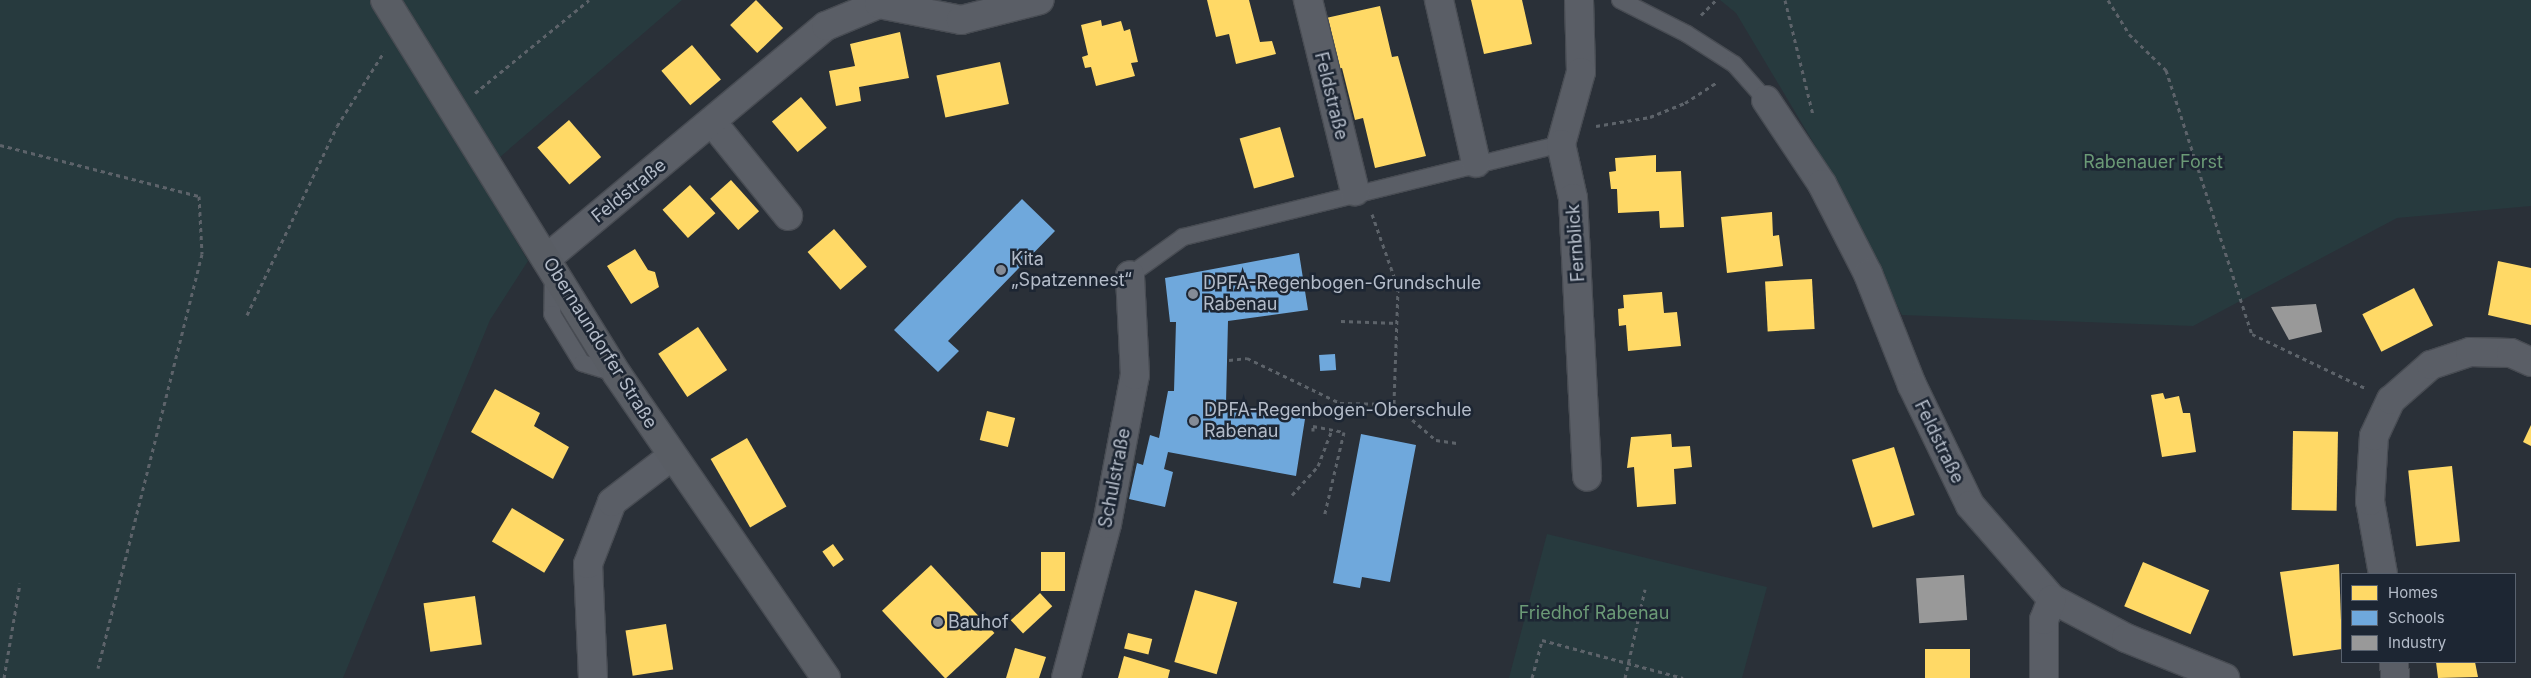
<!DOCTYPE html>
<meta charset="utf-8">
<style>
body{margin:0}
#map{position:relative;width:2531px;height:678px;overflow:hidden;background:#2a3038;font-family:Inter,sans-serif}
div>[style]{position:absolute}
.green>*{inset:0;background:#273a3e}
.homes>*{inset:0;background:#ffd966;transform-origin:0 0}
.schools>*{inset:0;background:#6fa8dc;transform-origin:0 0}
.industry>*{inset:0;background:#999;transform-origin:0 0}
.path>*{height:3px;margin-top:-1.5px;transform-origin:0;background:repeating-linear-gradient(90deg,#5d636a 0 4px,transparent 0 8px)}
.roads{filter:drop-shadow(1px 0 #484c53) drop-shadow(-1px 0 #484c53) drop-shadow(0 1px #484c53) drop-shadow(0 -1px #484c53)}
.lane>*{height:16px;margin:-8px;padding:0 8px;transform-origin:8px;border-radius:8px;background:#5a5e66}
.street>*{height:28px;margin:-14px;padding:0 14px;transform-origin:14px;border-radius:14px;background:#5a5e66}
.secondary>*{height:28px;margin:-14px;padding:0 14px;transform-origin:14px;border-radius:14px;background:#595d64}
.dots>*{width:14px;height:14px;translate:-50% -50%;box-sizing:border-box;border:2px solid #1d2633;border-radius:50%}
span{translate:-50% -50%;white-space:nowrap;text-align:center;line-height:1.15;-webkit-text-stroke:5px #1d2633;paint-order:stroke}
.street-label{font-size:18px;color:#b4bcc9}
.park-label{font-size:18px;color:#6b9a76}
.poi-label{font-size:18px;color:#b4bcc9}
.left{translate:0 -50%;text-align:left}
.legend{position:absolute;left:2341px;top:573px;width:175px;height:90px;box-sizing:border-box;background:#1d2633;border:1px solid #59626f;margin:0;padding:6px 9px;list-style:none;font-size:15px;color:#b4bcc9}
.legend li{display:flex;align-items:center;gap:10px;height:25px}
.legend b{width:25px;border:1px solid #59626f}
</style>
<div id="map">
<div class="green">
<i style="clip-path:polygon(0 0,371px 0,381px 17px,402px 0,682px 0,478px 176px,528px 261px,490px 320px,343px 678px,0 678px)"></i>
<i style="clip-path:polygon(1720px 0,2531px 0,2531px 206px,2397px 218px,2193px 326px,1902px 315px,1816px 147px,1736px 13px)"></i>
<i style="clip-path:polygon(1547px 534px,1767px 587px,1742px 678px,1509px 678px)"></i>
</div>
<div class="homes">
<i style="left:756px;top:0;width:39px;height:36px;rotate:46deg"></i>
<i style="clip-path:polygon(1207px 0,1249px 0,1260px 42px,1272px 41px,1276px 54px,1236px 64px,1229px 34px,1216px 37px)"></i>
<i style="clip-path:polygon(1471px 0,1522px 0,1532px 44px,1484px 54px)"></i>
<i style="clip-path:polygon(1380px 6px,1392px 57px,1398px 56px,1426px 156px,1375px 168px,1363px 118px,1355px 120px,1342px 68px,1338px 69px,1326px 18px)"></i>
<i style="clip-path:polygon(1101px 20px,1102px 26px,1121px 21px,1124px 31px,1130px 29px,1138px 62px,1131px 63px,1135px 76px,1096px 86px,1091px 67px,1085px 68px,1082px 57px,1088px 55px,1081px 25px)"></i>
<i style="clip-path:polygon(900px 32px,909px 78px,859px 87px,861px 101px,836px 106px,829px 71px,855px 66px,850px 44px)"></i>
<i style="left:692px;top:45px;width:45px;height:40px;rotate:50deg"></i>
<i style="left:1000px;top:62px;width:43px;height:65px;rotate:78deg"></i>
<i style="left:801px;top:97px;width:40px;height:38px;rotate:50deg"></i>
<i style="left:569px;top:120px;width:49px;height:42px;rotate:49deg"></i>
<i style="left:1280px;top:127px;width:52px;height:42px;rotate:74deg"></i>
<i style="clip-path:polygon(1656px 155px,1656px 172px,1681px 171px,1684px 227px,1660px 228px,1659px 211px,1618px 213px,1617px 189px,1611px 189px,1609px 172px,1616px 171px,1615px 158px)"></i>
<i style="left:731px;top:180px;width:42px;height:28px;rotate:48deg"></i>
<i style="left:690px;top:185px;width:38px;height:37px;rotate:48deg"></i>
<i style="clip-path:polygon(1772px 212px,1773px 236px,1779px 235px,1783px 266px,1727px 273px,1721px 217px)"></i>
<i style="left:834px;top:229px;width:50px;height:35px;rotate:49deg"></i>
<i style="clip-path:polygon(635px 249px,648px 270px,655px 272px,659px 287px,631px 304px,607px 266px)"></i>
<i style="clip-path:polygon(2498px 261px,2531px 268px,2531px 325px,2488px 315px)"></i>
<i style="left:1812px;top:279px;width:50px;height:47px;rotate:87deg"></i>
<i style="left:2414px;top:288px;width:42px;height:58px;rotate:63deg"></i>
<i style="clip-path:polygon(1662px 292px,1664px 313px,1677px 312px,1681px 346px,1628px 351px,1626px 325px,1619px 326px,1618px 309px,1624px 308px,1623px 295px)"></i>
<i style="left:698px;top:327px;width:52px;height:48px;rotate:56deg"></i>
<i style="clip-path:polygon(495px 389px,540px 413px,534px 426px,569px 447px,553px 479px,471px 432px)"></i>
<i style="clip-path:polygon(2163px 393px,2165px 399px,2179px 396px,2183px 413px,2190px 413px,2196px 452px,2162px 457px,2151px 395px)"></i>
<i style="left:987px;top:411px;width:29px;height:30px;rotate:14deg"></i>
<i style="clip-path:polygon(2531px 425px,2531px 446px,2523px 442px)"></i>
<i style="left:2293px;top:431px;width:45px;height:79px;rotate:1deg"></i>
<i style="clip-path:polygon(1671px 434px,1672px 447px,1690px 446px,1692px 467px,1674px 469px,1676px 504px,1637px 507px,1634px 467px,1627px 468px,1631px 437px)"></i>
<i style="left:747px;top:438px;width:79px;height:42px;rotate:60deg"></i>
<i style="left:1894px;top:447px;width:71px;height:44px;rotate:73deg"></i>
<i style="left:2452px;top:466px;width:76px;height:44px;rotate:84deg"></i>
<i style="left:512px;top:508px;width:61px;height:39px;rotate:31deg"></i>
<i style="left:833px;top:544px;width:19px;height:13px;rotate:55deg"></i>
<i style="left:1041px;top:552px;width:24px;height:39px"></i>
<i style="left:2143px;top:562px;width:72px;height:48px;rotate:23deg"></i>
<i style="clip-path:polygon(2339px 564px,2342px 649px,2293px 656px,2280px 572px)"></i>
<i style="left:931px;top:565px;width:93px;height:67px;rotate:47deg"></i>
<i style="left:1195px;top:590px;width:44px;height:75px;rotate:16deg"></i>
<i style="left:1040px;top:593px;width:18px;height:40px;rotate:47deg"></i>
<i style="left:475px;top:596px;width:49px;height:52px;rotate:82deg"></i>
<i style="left:666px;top:624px;width:46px;height:41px;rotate:81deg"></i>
<i style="left:1128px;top:633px;width:25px;height:16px;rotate:14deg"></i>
<i style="clip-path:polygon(1015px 648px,1046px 657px,1039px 678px,1006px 678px)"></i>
<i style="left:1925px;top:649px;width:45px;height:29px"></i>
<i style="clip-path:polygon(1124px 656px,1170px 670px,1168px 678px,1118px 678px)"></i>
<i style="clip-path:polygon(2436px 662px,2475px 662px,2478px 677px,2438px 678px)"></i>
</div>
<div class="schools">
<i style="clip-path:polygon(1022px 199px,1055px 231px,948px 341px,959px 351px,938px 372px,894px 330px)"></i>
<i style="clip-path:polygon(1299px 253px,1308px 310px,1228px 321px,1226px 403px,1305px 419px,1296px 476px,1168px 452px,1164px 469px,1173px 472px,1165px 507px,1129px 499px,1137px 463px,1143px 465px,1150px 435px,1159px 438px,1168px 391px,1174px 391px,1176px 322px,1170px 322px,1165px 278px)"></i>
<i style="left:1335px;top:354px;width:16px;height:16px;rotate:86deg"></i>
<i style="clip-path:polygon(1361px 434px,1416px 445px,1390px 582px,1362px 577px,1360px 588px,1333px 583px)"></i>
</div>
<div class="industry">
<i style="clip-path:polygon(2316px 304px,2322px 332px,2289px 340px,2271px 307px)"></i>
<i style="left:1964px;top:575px;width:45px;height:48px;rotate:86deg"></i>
</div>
<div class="path">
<i style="left:1785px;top:0;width:118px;rotate:76.3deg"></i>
<i style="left:2108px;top:0;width:40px;rotate:58deg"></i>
<i style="left:2129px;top:34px;width:52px;rotate:44.2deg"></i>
<i style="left:2166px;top:70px;width:278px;rotate:72deg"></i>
<i style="left:2252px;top:334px;width:125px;rotate:25.5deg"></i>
<i style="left:1701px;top:15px;width:21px;rotate:-45deg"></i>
<i style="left:475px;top:93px;width:147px;rotate:-39.2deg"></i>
<i style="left:1596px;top:126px;width:55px;rotate:-9.5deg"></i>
<i style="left:1650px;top:117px;width:38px;rotate:-22deg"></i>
<i style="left:1685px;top:103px;width:38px;rotate:-33deg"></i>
<i style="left:0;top:145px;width:205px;rotate:14.4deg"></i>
<i style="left:199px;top:196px;width:58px;rotate:87deg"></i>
<i style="left:202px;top:254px;width:427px;rotate:104.1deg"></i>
<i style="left:1372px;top:214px;width:78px;rotate:70.6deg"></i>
<i style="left:1398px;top:288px;width:116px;rotate:92deg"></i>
<i style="left:247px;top:315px;width:209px;rotate:-64.5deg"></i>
<i style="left:337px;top:126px;width:88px;rotate:-57.6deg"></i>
<i style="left:1341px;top:321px;width:57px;rotate:2deg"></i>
<i style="left:1229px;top:360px;width:18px;rotate:-6deg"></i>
<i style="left:1247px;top:358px;width:103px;rotate:25.8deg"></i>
<i style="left:1340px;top:403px;width:54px;rotate:1.1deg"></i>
<i style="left:1394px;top:404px;width:55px;rotate:40.6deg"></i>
<i style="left:1436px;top:440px;width:21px;rotate:8deg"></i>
<i style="left:1313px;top:431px;width:5px;rotate:-90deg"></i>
<i style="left:1313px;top:426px;width:32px;rotate:11deg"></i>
<i style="left:1344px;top:432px;width:87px;rotate:103.2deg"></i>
<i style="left:1292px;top:495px;width:39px;rotate:-48deg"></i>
<i style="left:1318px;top:466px;width:39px;rotate:-69deg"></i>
<i style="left:4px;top:678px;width:96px;rotate:-80.4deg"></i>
<i style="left:1532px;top:678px;width:39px;rotate:-75deg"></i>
<i style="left:1542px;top:640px;width:146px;rotate:15.1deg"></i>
<i style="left:1625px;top:678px;width:91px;rotate:-77.3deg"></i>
</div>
<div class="roads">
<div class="lane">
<i style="left:1620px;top:0;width:75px;rotate:26.9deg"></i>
<i style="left:1687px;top:34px;width:56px;rotate:32.6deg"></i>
<i style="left:1734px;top:64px;width:48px;rotate:48.4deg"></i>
<i style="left:553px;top:275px;width:39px;rotate:91deg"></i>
<i style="left:552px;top:314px;width:57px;rotate:58.5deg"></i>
<i style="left:582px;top:363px;width:37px;rotate:17deg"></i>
<i style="left:1130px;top:275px;width:65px;rotate:-35.6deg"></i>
<i style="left:1183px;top:237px;width:389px;rotate:-13.8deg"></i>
</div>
<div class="street">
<i style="left:1308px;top:0;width:197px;rotate:76.2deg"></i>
<i style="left:1439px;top:0;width:167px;rotate:77.2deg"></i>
<i style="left:1579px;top:0;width:72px;rotate:88.4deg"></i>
<i style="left:1581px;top:72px;width:75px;rotate:105.5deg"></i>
<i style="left:1561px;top:144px;width:55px;rotate:77.5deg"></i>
<i style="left:1573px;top:198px;width:279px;rotate:87.1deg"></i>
<i style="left:1766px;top:100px;width:101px;rotate:56.3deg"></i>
<i style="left:1822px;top:184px;width:101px;rotate:62.9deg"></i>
<i style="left:1868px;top:274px;width:119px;rotate:68.4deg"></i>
<i style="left:1912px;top:385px;width:133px;rotate:64.2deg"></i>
<i style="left:1970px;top:505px;width:125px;rotate:48.9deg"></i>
<i style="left:2052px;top:599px;width:84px;rotate:27.8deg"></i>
<i style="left:2126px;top:638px;width:107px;rotate:22deg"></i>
<i style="left:712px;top:122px;width:121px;rotate:51deg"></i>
<i style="left:546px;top:259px;width:364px;rotate:-39.8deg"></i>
<i style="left:826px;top:26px;width:57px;rotate:-22.5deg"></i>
<i style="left:879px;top:4px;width:84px;rotate:11deg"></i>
<i style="left:961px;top:20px;width:81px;rotate:-14.2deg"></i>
<i style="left:2383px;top:574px;width:74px;rotate:-100.1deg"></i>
<i style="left:2370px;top:501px;width:65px;rotate:-86.5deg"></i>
<i style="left:2374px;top:436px;width:40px;rotate:-65deg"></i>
<i style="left:2391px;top:400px;width:53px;rotate:-41.2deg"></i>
<i style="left:2431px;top:365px;width:41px;rotate:-18.4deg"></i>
<i style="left:2470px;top:352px;width:41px;rotate:1.4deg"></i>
<i style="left:2511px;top:353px;width:22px;rotate:24deg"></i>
<i style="left:2394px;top:662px;width:16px;rotate:86deg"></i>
<i style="left:593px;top:678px;width:114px;rotate:-92.5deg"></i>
<i style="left:588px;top:564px;width:66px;rotate:-68.8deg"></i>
<i style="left:612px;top:502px;width:76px;rotate:-37.5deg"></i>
<i style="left:1066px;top:678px;width:159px;rotate:-75.1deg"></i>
<i style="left:1107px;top:524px;width:152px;rotate:-79.4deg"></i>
<i style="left:1135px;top:375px;width:100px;rotate:-92.9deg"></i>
<i style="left:2044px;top:678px;width:58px;rotate:-90deg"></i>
<i style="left:2044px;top:620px;width:22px;rotate:-69deg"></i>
</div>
<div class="secondary">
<i style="left:385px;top:0;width:440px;rotate:58.2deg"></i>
<i style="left:617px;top:374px;width:369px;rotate:55.5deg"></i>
</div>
</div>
<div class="dots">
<i style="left:1001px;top:270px;background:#848b96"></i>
<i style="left:1193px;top:294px;background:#848b96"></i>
<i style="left:1194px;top:421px;background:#848b96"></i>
<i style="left:938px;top:622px;background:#848b96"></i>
</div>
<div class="street-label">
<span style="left:1331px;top:96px;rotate:76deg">Feldstraße</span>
<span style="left:629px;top:191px;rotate:-39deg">Feldstraße</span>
<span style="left:1576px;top:243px;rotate:-94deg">Fernblick</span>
<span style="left:600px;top:343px;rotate:58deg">Obernaundorfer Straße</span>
<span style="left:1939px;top:442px;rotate:64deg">Feldstraße</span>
<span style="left:1115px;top:478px;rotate:-79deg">Schulstraße</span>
</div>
<div class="park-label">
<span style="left:2153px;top:162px">Rabenauer Forst</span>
<span style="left:1594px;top:613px">Friedhof Rabenau</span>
</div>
<div class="poi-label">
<span class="left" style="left:1011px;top:270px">Kita<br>„Spatzennest“</span>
<span class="left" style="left:1203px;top:294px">DPFA-Regenbogen-Grundschule<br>Rabenau</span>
<span class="left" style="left:1204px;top:421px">DPFA-Regenbogen-Oberschule<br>Rabenau</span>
<span class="left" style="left:948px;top:622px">Bauhof</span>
</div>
<ul class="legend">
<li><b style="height:14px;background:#ffd966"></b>Homes</li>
<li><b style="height:14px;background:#6fa8dc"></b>Schools</li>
<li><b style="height:14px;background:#999"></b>Industry</li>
</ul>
</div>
